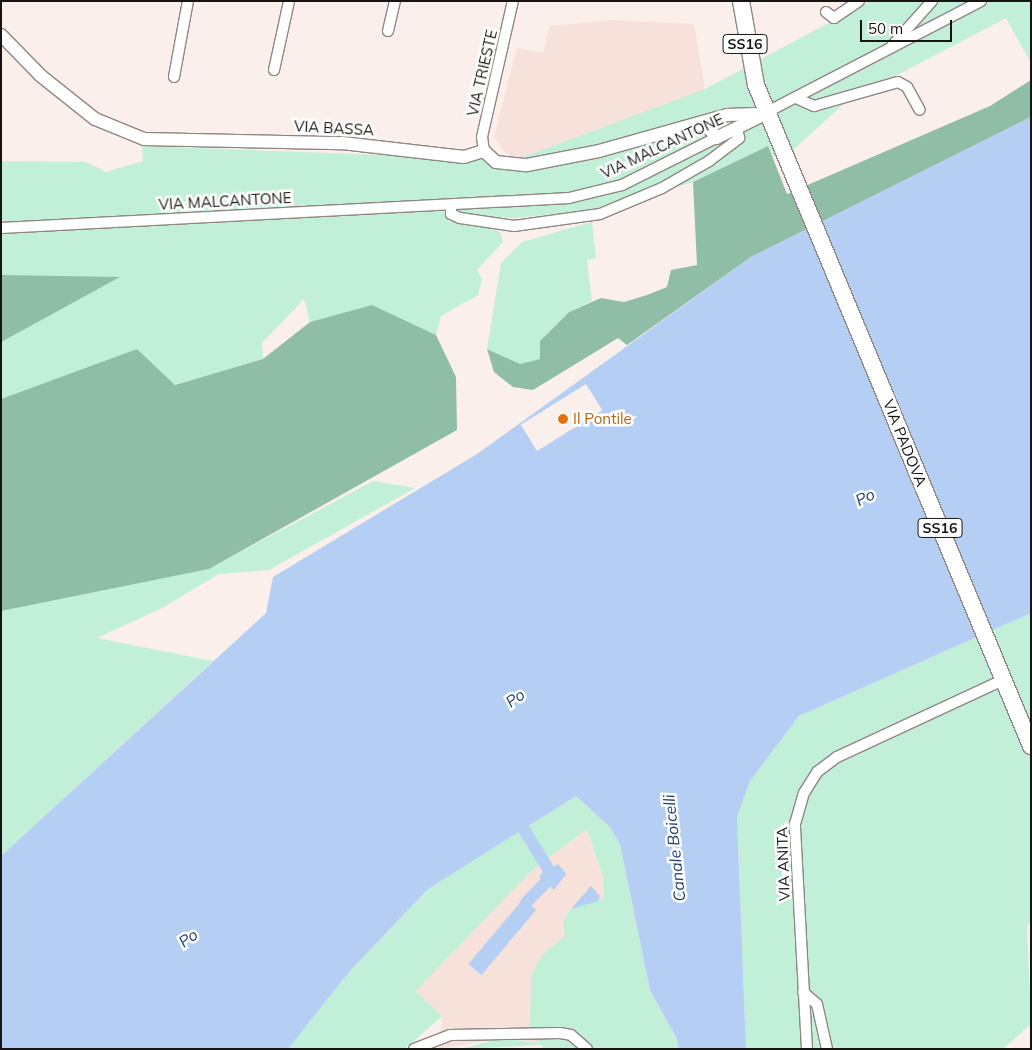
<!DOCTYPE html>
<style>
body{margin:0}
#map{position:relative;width:1032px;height:1050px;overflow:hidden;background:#faefea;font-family:Mulish,sans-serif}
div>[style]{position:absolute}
.built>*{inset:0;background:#f6e2da}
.green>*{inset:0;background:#c2efd7}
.forest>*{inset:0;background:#8fbda5}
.water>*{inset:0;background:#b4cef4;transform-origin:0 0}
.pier>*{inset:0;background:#faefea;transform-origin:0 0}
.canal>*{height:12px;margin:-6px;padding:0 6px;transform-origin:6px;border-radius:6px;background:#b4cef4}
.roads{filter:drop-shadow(1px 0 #908681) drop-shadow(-1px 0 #908681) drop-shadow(0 1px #908681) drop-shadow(0 -1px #908681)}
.minor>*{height:10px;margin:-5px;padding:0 5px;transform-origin:5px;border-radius:5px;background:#fff}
.tertiary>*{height:12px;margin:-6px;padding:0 6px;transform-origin:6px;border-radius:6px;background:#fff}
.primary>*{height:16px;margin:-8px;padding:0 8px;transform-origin:8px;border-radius:8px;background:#fff}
.dots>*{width:14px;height:14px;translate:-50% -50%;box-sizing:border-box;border:2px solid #fff;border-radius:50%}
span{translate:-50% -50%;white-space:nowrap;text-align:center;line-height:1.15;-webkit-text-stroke:5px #fff;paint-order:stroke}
.shield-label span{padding:1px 4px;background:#fff;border:1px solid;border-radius:4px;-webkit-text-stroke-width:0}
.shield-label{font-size:14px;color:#181413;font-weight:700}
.street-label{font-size:15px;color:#181413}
.food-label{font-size:15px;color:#c56008}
.left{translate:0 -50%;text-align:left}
.water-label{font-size:16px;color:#234373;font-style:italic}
.frame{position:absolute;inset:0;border:2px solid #181413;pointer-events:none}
.scale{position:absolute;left:860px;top:20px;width:92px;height:22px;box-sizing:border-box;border:2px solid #181413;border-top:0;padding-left:6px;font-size:15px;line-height:18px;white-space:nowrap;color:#181413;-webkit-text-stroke:4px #fff;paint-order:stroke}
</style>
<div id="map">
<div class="built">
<i style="clip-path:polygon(612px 20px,694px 24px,705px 89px,515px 160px,503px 150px,494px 137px,517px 48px,543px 53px,550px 26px)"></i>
<i style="clip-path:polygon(587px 829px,603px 877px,604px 899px,569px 910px,563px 922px,566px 936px,541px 956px,542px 1044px,503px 1038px,439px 1049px,442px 1016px,415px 991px,529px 873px)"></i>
</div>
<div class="green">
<i style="clip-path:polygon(870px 1px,1031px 1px,1031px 63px,1006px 18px,846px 102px,793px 150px,772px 157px,768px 146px,693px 182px,599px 210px,512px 218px,446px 213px,500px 232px,503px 242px,477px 270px,482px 279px,478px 295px,441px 316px,436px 335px,372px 305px,310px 322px,304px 299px,262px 343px,263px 359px,174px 385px,137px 349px,1px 399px,1px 338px,119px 278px,1px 275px,1px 161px,86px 162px,106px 172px,143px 161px,142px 146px,515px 160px,705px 89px)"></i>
<i style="clip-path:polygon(592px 222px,596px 258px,587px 260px,592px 301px,569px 312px,540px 341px,540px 359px,520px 364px,487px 349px,501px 263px,522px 242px)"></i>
<i style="clip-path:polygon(373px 481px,415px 488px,269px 570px,219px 574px,162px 608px,97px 638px,213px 661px,1px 856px,1px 611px,209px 569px)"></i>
<i style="clip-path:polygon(1031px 613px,1031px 922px,1027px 925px,1031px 1024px,1003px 1049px,746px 1049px,737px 817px,750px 781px,799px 716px)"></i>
<i style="clip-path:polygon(576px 796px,610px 827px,620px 844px,650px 990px,677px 1039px,678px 1049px,543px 1049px,542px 1045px,460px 1049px,503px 1038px,541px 1044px,530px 1034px,531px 976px,541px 956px,565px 936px,563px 922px,569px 910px,604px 898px,603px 877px,587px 829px,529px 873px,416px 991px,442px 1016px,405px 1049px,288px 1049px,349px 972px,428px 889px)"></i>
</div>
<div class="forest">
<i style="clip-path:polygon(1031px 80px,1031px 117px,751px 257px,627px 345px,618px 338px,533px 390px,513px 387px,494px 372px,487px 349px,520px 364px,540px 359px,540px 341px,569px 312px,601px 298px,624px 302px,647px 295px,667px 287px,671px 270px,697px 265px,693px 182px,768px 146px,787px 194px,990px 106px)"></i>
<i style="clip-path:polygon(1px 275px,120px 277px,1px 342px)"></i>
<i style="clip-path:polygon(372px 305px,436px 335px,456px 377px,457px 430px,209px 569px,1px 611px,1px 399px,137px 349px,175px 385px,263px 359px,310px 322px)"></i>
</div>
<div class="water">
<i style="clip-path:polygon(1031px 117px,1031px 613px,799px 716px,750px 781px,737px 817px,746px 1049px,678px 1049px,677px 1039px,650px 990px,620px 844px,610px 827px,576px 796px,428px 889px,349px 972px,288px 1049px,1px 1049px,1px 856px,266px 613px,273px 577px,477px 454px,751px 257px)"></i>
<i style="clip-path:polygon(558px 864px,566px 874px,554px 890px,539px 876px)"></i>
<i style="clip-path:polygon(591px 886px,600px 896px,598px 901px,571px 909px)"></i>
<i style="left:523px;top:899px;width:17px;height:85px;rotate:40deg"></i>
</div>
<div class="pier">
<i style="left:586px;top:384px;width:31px;height:77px;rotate:58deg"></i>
</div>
<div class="canal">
<i style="left:515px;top:815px;width:65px;rotate:58.3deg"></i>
<i style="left:549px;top:870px;width:12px;rotate:104deg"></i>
<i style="left:546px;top:882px;width:28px;rotate:134deg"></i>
</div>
<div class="roads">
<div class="minor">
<i style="left:826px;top:12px;width:10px;rotate:37deg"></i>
<i style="left:834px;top:18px;width:30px;rotate:-34deg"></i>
<i style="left:388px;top:31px;width:31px;rotate:-77deg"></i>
<i style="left:891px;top:47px;width:62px;rotate:-48.3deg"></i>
<i style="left:274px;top:70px;width:71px;rotate:-77.7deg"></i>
<i style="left:174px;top:77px;width:77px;rotate:-79.6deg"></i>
<i style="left:796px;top:98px;width:20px;rotate:24deg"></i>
<i style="left:814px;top:106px;width:87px;rotate:-15.9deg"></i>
<i style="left:898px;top:82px;width:10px;rotate:29deg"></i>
<i style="left:907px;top:87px;width:26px;rotate:61deg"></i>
<i style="left:767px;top:112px;width:241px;rotate:-27.4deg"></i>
<i style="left:484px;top:151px;width:14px;rotate:-98deg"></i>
<i style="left:482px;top:137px;width:139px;rotate:-77.2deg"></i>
<i style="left:451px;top:206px;width:8px;rotate:90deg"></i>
<i style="left:451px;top:214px;width:10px;rotate:24deg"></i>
<i style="left:460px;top:218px;width:55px;rotate:8.4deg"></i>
<i style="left:514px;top:226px;width:87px;rotate:-7.9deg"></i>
<i style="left:600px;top:214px;width:67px;rotate:-22.8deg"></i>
<i style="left:662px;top:188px;width:54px;rotate:-29.9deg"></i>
<i style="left:709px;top:161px;width:38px;rotate:-37deg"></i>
<i style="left:739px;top:138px;width:10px;rotate:-101deg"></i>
<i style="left:1px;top:228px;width:569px;rotate:-3.02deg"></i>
<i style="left:569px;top:198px;width:55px;rotate:-13.8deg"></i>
<i style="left:622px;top:185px;width:105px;rotate:-26.6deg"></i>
<i style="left:803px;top:992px;width:18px;rotate:41deg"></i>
<i style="left:817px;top:1004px;width:46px;rotate:77.5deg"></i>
<i style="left:414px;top:1049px;width:39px;rotate:-21deg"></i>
<i style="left:450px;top:1035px;width:110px;rotate:-1deg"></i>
<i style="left:560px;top:1033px;width:11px;rotate:10deg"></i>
<i style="left:571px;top:1035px;width:21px;rotate:41deg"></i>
<i style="left:807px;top:1049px;width:225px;rotate:-93.1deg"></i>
<i style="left:795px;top:824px;width:32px;rotate:-74deg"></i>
<i style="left:804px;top:793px;width:25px;rotate:-58deg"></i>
<i style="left:817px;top:772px;width:25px;rotate:-37deg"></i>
<i style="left:837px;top:757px;width:183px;rotate:-24.9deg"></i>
</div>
<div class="tertiary">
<i style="left:1px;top:35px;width:57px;rotate:45.7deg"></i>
<i style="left:41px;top:76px;width:69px;rotate:38.5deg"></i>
<i style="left:95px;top:119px;width:53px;rotate:22.2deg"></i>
<i style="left:144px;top:139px;width:198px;rotate:1.2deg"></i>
<i style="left:342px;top:143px;width:123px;rotate:6.5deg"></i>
<i style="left:464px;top:157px;width:21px;rotate:-17deg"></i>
<i style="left:484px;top:151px;width:16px;rotate:43deg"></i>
<i style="left:496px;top:162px;width:31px;rotate:6deg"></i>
<i style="left:527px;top:165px;width:73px;rotate:-11deg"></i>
<i style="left:599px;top:151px;width:133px;rotate:-15.7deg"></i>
<i style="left:727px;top:115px;width:28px;rotate:-2deg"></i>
<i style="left:695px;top:126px;width:15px;rotate:11deg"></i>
<i style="left:710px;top:129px;width:11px;rotate:56deg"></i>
<i style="left:716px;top:138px;width:55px;rotate:-26.1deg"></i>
</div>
<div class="primary">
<i style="left:741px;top:1px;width:85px;rotate:79.9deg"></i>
<i style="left:756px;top:85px;width:716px;rotate:67.41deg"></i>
</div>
</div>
<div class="dots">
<i style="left:563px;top:419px;background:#e8710a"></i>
</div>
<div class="shield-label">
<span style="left:745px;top:44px">SS16</span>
<span style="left:940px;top:528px">SS16</span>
</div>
<div class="street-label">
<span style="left:482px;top:73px;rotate:-77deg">VIA TRIESTE</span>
<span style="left:334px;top:128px;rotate:3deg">VIA BASSA</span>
<span style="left:662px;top:146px;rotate:-25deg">VIA MALCANTONE</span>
<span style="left:225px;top:201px;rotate:-3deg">VIA MALCANTONE</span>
<span style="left:905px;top:443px;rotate:68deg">VIA PADOVA</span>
<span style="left:783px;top:864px;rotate:-92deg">VIA ANITA</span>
</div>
<div class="food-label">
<span class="left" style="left:573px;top:419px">Il Pontile</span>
</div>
<div class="water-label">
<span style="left:865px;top:497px;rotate:-27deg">Po</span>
<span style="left:515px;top:698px;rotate:-36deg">Po</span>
<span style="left:674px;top:848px;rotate:-96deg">Canale Boicelli</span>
<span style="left:188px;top:938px;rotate:-36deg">Po</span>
</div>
<div class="frame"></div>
<div class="scale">50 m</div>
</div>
